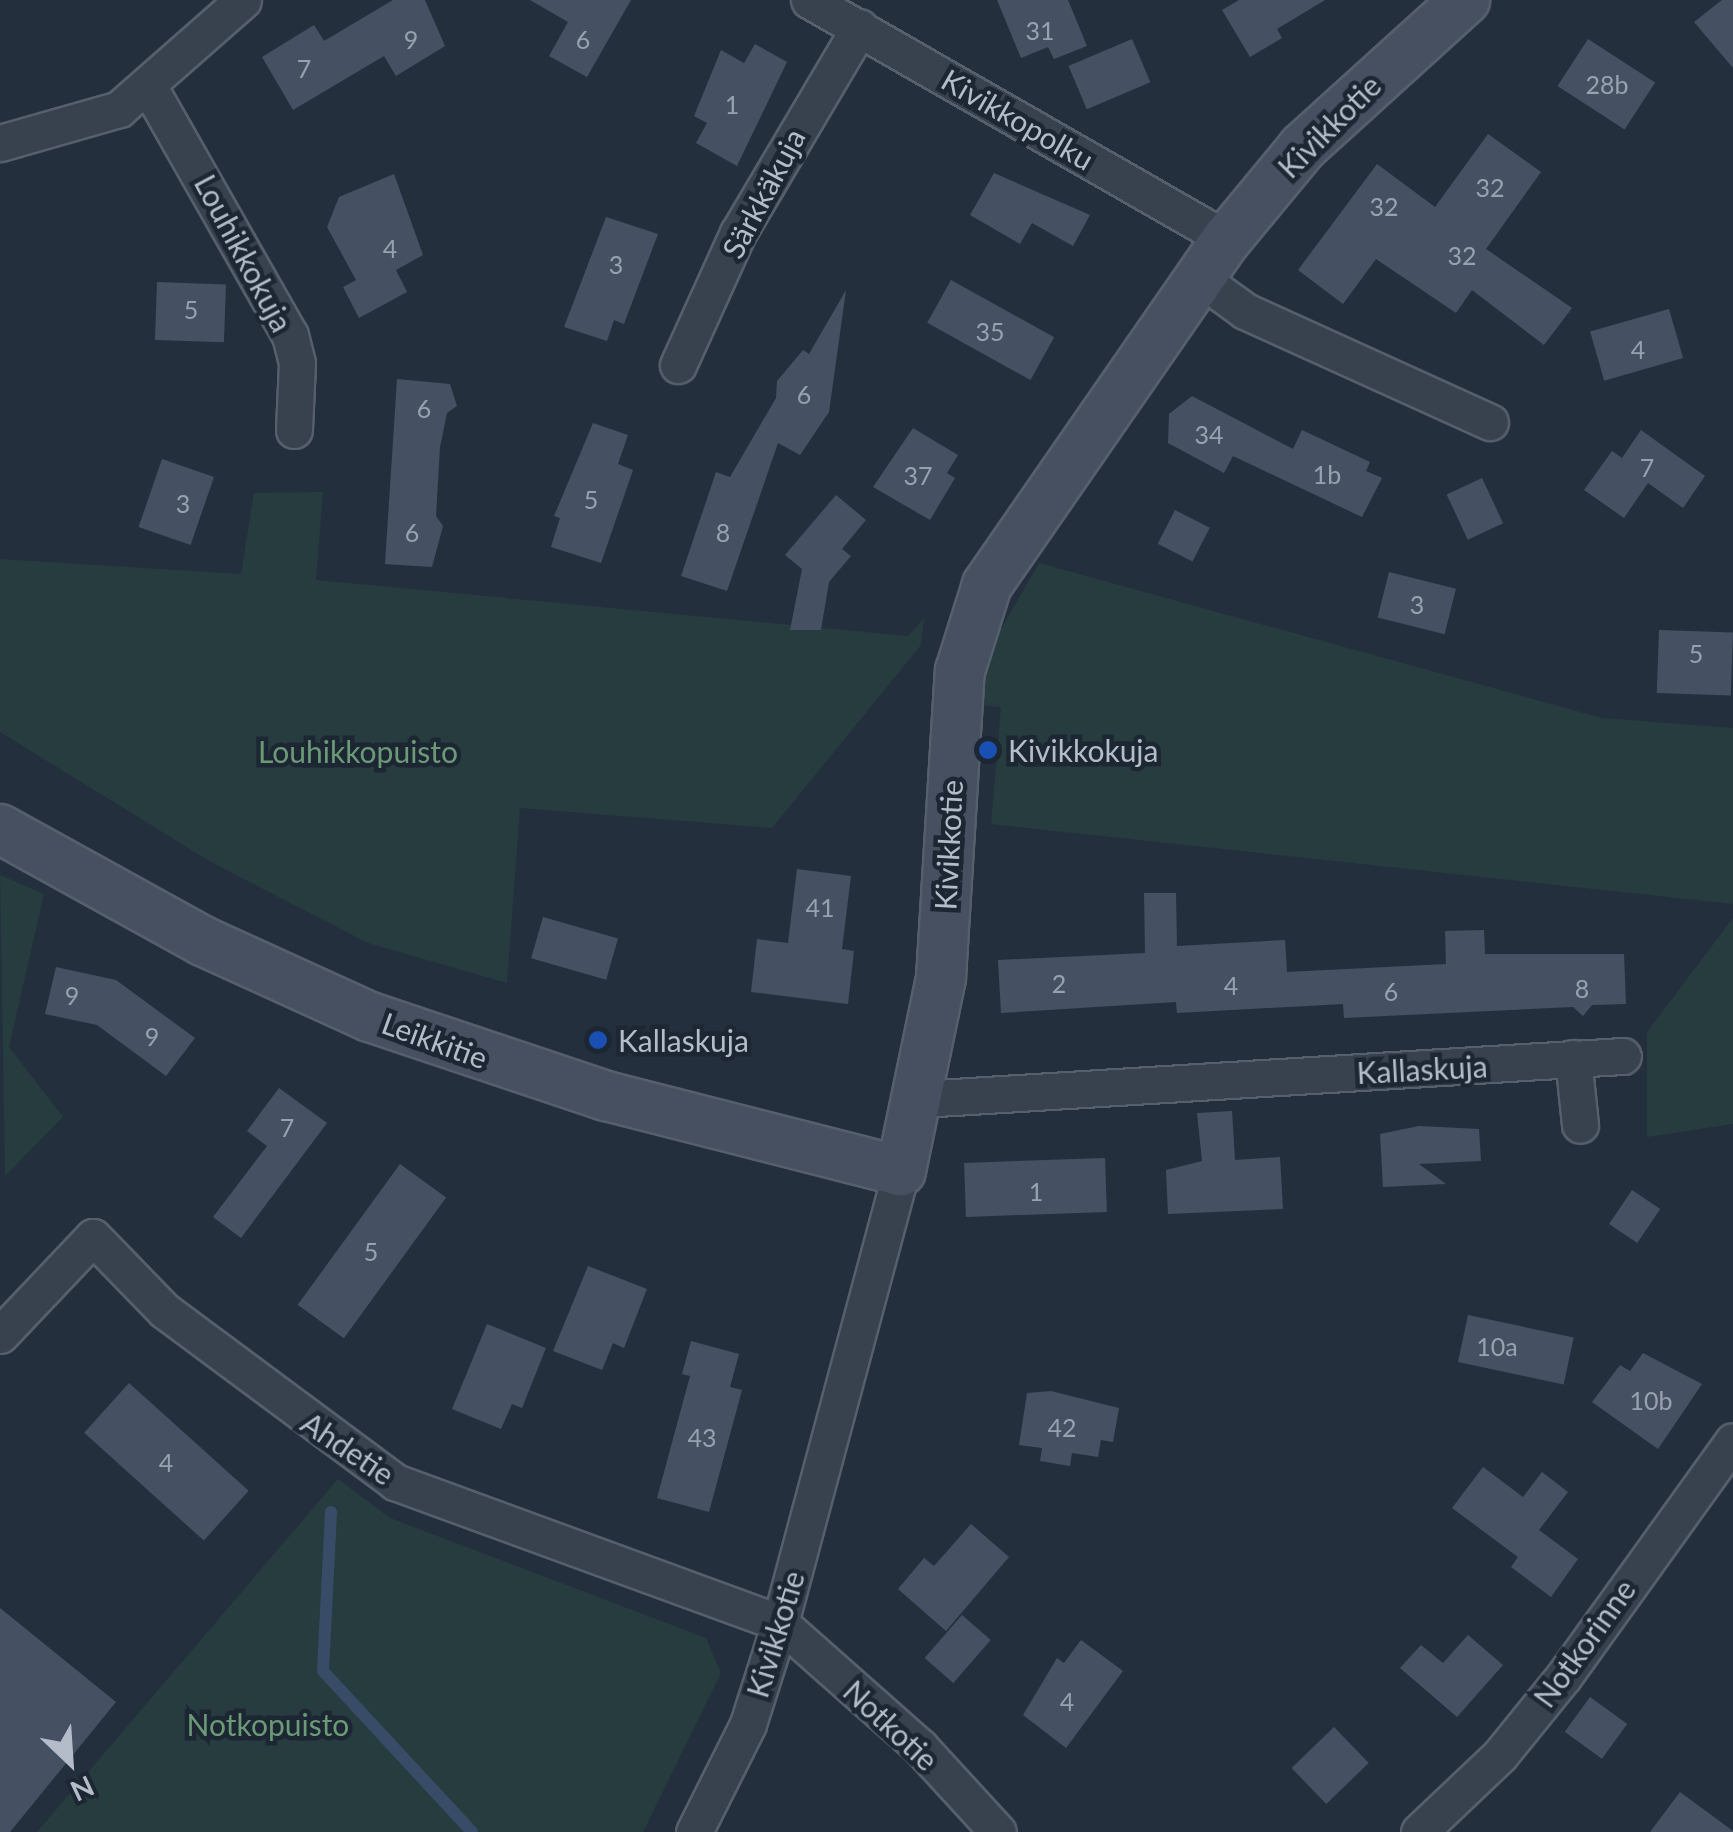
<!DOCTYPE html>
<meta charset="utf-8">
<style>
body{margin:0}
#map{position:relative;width:1733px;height:1832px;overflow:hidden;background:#242f3e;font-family:Lato,sans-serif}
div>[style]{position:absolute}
.green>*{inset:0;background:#263c3f}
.stream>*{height:12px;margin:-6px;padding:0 6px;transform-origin:6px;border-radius:6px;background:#394c67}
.building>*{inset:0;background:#455162;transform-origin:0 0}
.roads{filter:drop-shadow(2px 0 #565f6c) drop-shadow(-2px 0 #565f6c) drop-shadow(0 2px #565f6c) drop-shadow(0 -2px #565f6c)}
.street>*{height:35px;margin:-17.5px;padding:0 17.5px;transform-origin:17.5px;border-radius:17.5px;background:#38414e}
.secondary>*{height:48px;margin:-24px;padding:0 24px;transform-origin:24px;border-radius:24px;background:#465061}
.dots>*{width:28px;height:28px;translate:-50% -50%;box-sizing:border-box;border:5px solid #1d2633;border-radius:50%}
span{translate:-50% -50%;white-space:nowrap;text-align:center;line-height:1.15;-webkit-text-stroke:9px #1d2633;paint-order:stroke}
.number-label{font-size:25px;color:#98a1af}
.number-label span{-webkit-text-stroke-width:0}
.street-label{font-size:30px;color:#b4bcc9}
.poi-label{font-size:30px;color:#b4bcc9}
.left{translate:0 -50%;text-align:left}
.park-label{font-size:30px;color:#6b9a76}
.north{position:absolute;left:20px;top:1712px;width:100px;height:100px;-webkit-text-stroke:8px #1d2633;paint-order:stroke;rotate:155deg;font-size:28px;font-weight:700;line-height:40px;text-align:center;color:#b4bcc9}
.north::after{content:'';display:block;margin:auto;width:35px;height:45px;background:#b4bcc9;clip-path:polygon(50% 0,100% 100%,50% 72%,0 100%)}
</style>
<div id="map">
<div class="green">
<i style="clip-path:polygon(323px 492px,316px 580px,908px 636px,924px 618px,921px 645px,772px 828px,520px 808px,507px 983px,368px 943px,211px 862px,0 732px,0 559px,241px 574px,254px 493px)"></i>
<i style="clip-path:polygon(1039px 563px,1602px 718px,1733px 728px,1733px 904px,991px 824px,1001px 707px,980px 705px,986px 655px)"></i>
<i style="clip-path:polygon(0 875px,44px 894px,9px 1047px,63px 1117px,5px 1176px)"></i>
<i style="clip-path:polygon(1733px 918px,1733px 1124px,1647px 1137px,1647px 1032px)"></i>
<i style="clip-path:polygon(338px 1479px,390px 1518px,706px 1638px,721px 1673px,643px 1832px,37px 1832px)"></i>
</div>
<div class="stream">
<i style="left:331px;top:1512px;width:159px;rotate:92.9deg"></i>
<i style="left:323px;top:1671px;width:219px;rotate:47.2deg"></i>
</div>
<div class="building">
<i style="clip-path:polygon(393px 0,425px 0,445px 46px,396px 76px,384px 56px,293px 110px,262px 57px,314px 25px,324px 41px)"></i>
<i style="clip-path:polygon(530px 0,631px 0,587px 77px,549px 56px,568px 22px)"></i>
<i style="clip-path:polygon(997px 0,1068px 0,1087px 46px,1054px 59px,1048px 47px,1021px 58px)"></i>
<i style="clip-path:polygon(1239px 0,1325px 0,1277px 29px,1282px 38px,1250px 57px,1222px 10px)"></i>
<i style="clip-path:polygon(1722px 0,1733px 0,1733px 68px,1694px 22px)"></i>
<i style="left:1132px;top:39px;width:47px;height:69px;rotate:67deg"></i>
<i style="left:1588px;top:39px;width:80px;height:56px;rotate:33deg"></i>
<i style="clip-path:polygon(755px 44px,787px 62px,737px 166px,696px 143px,707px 123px,694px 116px,721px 50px,744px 63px)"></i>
<i style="clip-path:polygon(1488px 134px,1541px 172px,1486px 249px,1572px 308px,1544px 345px,1472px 290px,1456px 313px,1376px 259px,1343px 304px,1298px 270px,1377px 164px,1435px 207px)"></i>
<i style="clip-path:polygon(994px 173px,1090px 215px,1073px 246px,1032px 223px,1020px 244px,970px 215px)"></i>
<i style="clip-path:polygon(394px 174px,423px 255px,396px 270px,407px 292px,359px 318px,343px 287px,356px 280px,327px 227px,339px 197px)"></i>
<i style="clip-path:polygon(606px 217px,658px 234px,624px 324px,614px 320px,607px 341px,564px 327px)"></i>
<i style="left:951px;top:280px;width:118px;height:49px;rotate:29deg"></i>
<i style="left:157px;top:282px;width:69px;height:58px;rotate:2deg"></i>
<i style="clip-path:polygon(846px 290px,829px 412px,800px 455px,778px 443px,727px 591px,681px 576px,716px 472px,730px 477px,776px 398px,777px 381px,803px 350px,809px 354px)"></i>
<i style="left:1669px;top:309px;width:51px;height:82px;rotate:74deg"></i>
<i style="clip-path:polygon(397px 379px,450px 384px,457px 406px,447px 413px,440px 447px,436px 516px,443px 526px,432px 567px,385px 564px)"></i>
<i style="clip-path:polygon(1192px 396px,1293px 449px,1302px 430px,1370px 462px,1366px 471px,1382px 478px,1362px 517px,1233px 456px,1224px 473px,1168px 443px,1169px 414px)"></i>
<i style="clip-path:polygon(593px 423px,628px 435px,618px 464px,633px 470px,601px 563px,551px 547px,560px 518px,554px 516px)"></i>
<i style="clip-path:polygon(913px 428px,958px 455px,947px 473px,955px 478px,930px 520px,873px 487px)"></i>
<i style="clip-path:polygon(1641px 430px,1705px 476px,1683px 508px,1648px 483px,1624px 518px,1584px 490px,1612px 451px,1622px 458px)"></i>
<i style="left:162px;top:459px;width:55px;height:72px;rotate:19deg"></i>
<i style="left:1482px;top:478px;width:50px;height:39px;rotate:65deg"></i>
<i style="clip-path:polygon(836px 495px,866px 520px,842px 549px,851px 556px,829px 582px,821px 630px,790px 630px,802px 569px,785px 555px)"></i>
<i style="left:1175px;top:510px;width:39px;height:38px;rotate:27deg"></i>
<i style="left:1389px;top:572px;width:69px;height:47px;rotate:14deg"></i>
<i style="left:1659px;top:630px;width:74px;height:63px;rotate:2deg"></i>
<i style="clip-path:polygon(797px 869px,851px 876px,842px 949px,854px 951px,848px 1004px,751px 992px,757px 939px,788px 943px)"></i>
<i style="clip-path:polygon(1144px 893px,1176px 893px,1177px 946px,1285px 940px,1287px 972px,1446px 964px,1445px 931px,1484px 930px,1485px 954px,1624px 954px,1626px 1004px,1592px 1005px,1583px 1016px,1573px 1007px,1344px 1018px,1343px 1004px,1177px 1013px,1176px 1002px,1001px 1013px,998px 960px,1145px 953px)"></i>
<i style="left:543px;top:917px;width:78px;height:43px;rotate:16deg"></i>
<i style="clip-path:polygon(56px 967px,116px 980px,195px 1038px,166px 1076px,97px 1025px,45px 1014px)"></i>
<i style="clip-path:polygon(279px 1088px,327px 1123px,241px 1238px,213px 1217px,267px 1146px,247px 1131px)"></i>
<i style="clip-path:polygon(1232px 1111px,1235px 1160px,1280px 1157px,1283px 1209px,1168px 1214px,1166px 1170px,1202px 1161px,1197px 1113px)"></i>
<i style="clip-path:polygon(1419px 1126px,1479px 1129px,1481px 1161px,1419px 1164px,1446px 1184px,1383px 1187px,1380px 1134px)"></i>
<i style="left:1105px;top:1158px;width:54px;height:141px;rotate:88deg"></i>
<i style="left:400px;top:1164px;width:57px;height:174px;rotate:36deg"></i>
<i style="left:1632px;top:1190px;width:34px;height:41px;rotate:34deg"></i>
<i style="clip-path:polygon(588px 1266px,647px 1289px,624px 1348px,613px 1343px,602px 1370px,553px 1351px)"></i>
<i style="left:1468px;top:1315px;width:108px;height:48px;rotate:12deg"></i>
<i style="clip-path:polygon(487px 1324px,546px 1348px,522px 1408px,512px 1404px,501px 1429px,452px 1409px)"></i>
<i style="clip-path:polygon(691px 1341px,739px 1354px,730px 1387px,742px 1390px,709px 1512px,657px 1498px,690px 1376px,682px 1374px)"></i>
<i style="clip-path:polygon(1643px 1353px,1702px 1384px,1658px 1449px,1592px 1402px,1620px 1365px,1630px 1371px)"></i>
<i style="left:129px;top:1383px;width:161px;height:67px;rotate:42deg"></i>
<i style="clip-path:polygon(1051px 1391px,1119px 1408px,1113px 1442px,1101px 1440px,1098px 1457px,1072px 1453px,1070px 1466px,1040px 1461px,1042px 1448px,1019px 1445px,1027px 1393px)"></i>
<i style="clip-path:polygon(1483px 1467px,1523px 1497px,1542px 1472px,1568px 1492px,1539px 1530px,1578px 1559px,1551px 1597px,1511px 1567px,1518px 1557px,1452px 1508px)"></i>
<i style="clip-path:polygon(971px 1524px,1009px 1557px,946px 1631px,898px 1589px,924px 1558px,934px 1566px)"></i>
<i style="clip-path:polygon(0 1608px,116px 1702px,10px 1832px,0 1832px)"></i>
<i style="left:962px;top:1615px;width:38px;height:57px;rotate:41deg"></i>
<i style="clip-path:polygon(1468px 1635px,1503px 1665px,1457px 1717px,1400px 1668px,1421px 1645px,1443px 1663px)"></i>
<i style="clip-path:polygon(1081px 1640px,1123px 1671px,1066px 1748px,1023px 1715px,1057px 1658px,1064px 1663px)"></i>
<i style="left:1590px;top:1697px;width:46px;height:43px;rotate:36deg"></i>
<i style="left:1334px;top:1727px;width:50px;height:59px;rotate:46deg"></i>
<i style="clip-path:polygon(1680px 1792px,1733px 1831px,1733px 1832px,1650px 1832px)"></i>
</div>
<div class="roads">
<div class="street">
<i style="left:809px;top:0;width:482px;rotate:29.8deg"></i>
<i style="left:150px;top:89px;width:283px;rotate:60.4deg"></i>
<i style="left:290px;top:335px;width:29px;rotate:76deg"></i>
<i style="left:297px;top:363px;width:67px;rotate:92.6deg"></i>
<i style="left:0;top:143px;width:124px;rotate:-15.9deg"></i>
<i style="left:119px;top:109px;width:165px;rotate:-41.3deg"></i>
<i style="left:1201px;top:279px;width:54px;rotate:36deg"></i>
<i style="left:1245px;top:311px;width:269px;rotate:24.4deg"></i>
<i style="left:678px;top:365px;width:145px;rotate:-65.6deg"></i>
<i style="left:738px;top:233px;width:239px;rotate:-59.4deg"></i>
<i style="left:1573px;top:1058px;width:67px;rotate:84deg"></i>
<i style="left:921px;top:1099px;width:703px;rotate:-3.51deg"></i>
<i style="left:0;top:1335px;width:135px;rotate:-46.5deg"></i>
<i style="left:93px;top:1237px;width:103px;rotate:45.8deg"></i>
<i style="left:165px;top:1311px;width:287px;rotate:36.6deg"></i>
<i style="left:395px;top:1482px;width:410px;rotate:20.1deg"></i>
<i style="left:780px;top:1623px;width:187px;rotate:41.5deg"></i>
<i style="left:920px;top:1747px;width:115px;rotate:47.5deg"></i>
<i style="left:694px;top:1832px;width:121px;rotate:-63.4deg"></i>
<i style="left:748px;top:1724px;width:106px;rotate:-72.4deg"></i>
<i style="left:780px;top:1623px;width:468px;rotate:-75deg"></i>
<i style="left:1419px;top:1832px;width:112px;rotate:-43.5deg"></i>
<i style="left:1500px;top:1755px;width:102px;rotate:-51deg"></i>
<i style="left:1564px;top:1676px;width:289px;rotate:-54.3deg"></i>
</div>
<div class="secondary">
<i style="left:0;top:829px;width:232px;rotate:28.9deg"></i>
<i style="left:203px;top:941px;width:183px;rotate:24.5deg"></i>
<i style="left:370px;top:1017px;width:249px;rotate:18.5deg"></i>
<i style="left:606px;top:1096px;width:304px;rotate:14.3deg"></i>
<i style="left:901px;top:1171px;width:197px;rotate:-78.3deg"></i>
<i style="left:941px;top:978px;width:308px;rotate:-86.5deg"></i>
<i style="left:960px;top:671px;width:90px;rotate:-72.6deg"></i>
<i style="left:987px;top:585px;width:421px;rotate:-55.3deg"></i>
<i style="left:1227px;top:239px;width:119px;rotate:-50.4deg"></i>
<i style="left:1303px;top:147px;width:219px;rotate:-42.2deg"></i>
</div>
</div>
<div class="dots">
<i style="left:988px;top:750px;background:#1a4fb4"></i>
<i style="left:598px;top:1040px;background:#1a4fb4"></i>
</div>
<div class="number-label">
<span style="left:1040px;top:30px">31</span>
<span style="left:411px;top:39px">9</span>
<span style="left:583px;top:39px">6</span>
<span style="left:304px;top:68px">7</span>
<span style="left:1607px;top:84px">28b</span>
<span style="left:732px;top:104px">1</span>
<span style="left:1490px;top:187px">32</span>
<span style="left:1384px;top:206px">32</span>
<span style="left:390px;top:248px">4</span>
<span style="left:1462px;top:255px">32</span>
<span style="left:616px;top:264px">3</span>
<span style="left:191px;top:309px">5</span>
<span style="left:990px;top:331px">35</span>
<span style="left:1638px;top:349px">4</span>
<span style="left:804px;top:394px">6</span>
<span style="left:424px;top:408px">6</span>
<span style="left:1209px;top:434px">34</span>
<span style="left:1647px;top:467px">7</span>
<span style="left:1327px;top:474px">1b</span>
<span style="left:918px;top:475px">37</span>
<span style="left:591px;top:499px">5</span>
<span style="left:183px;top:503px">3</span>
<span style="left:412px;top:532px">6</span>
<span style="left:723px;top:532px">8</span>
<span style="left:1417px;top:604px">3</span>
<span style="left:1696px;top:653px">5</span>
<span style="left:820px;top:907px">41</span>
<span style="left:1059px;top:983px">2</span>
<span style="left:1231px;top:985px">4</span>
<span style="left:1582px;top:988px">8</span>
<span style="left:1391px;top:991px">6</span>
<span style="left:72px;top:995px">9</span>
<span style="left:152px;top:1036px">9</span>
<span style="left:287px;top:1127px">7</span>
<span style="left:1036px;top:1191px">1</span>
<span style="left:371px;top:1251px">5</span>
<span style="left:1497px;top:1346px">10a</span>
<span style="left:1651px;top:1400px">10b</span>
<span style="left:1062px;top:1427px">42</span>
<span style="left:702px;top:1437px">43</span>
<span style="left:166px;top:1462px">4</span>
<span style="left:1067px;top:1701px">4</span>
</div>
<div class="street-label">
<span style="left:1018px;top:119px;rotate:30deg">Kivikkopolku</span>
<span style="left:1329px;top:126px;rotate:-45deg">Kivikkotie</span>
<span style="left:763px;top:193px;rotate:-62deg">Särkkäkuja</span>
<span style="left:244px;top:253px;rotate:62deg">Louhikkokuja</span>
<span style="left:948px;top:845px;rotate:-87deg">Kivikkotie</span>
<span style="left:435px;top:1040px;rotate:20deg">Leikkitie</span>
<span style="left:1422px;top:1069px;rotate:-3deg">Kallaskuja</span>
<span style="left:348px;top:1448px;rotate:34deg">Ahdetie</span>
<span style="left:775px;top:1634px;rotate:-73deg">Kivikkotie</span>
<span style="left:1584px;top:1643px;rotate:-54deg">Notkorinne</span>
<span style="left:891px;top:1725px;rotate:43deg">Notkotie</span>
</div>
<div class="poi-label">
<span class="left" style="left:1008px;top:750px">Kivikkokuja</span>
<span class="left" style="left:618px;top:1040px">Kallaskuja</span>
</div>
<div class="park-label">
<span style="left:358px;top:751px">Louhikkopuisto</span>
<span style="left:268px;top:1724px">Notkopuisto</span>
</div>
<div class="north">N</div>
</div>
